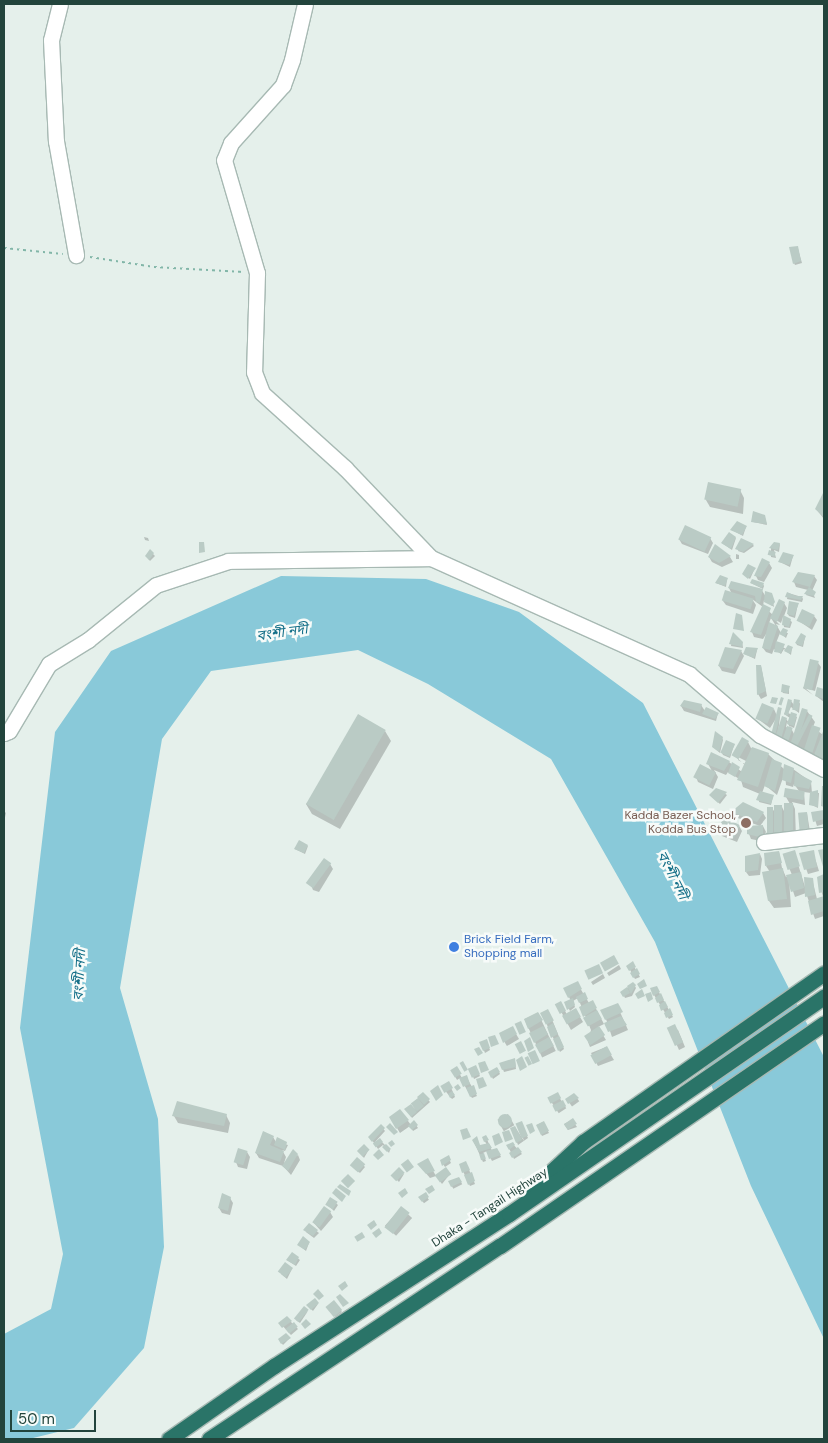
<!DOCTYPE html>
<meta charset="utf-8">
<style>
body{margin:0}
#map{position:relative;width:828px;height:1443px;overflow:hidden;background:#e5f0eb;font-family:"DM Sans","Noto Sans Bengali",sans-serif}
div>[style]{position:absolute}
.water>*{inset:0;background:#89c9d9}
.shadow>*{inset:0;background:#0003;transform-origin:0 0}
.building>*{inset:0;background:#bacbc5;transform-origin:0 0}
.round{border-radius:50%}
.path>*{height:2px;margin-top:-1px;transform-origin:0;background:repeating-linear-gradient(90deg,#82b6a8 0 2.5px,transparent 0 6.5px)}
.roads{filter:drop-shadow(1px 0 #a7b9b3) drop-shadow(-1px 0 #a7b9b3) drop-shadow(0 1px #a7b9b3) drop-shadow(0 -1px #a7b9b3)}
.minor>*{height:15px;margin:-7.5px;padding:0 7.5px;transform-origin:7.5px;border-radius:7.5px;background:#fff}
.highway>*{height:15px;margin:-7.5px;padding:0 7.5px;transform-origin:7.5px;border-radius:7.5px;background:#2a7468}
.dots>*{width:14px;height:14px;translate:-50% -50%;box-sizing:border-box;border:2px solid #f7fbf9;border-radius:50%}
span{translate:-50% -50%;white-space:nowrap;text-align:center;line-height:1.15;-webkit-text-stroke:5px #f7fbf9;paint-order:stroke}
.education-label{font-size:12px;color:#785e54}
.right{translate:-100% -50%;text-align:right}
.shop-label{font-size:12px;color:#366cbe}
.left{translate:0 -50%;text-align:left}
.street-label{font-size:12px;color:#22443c}
.water-label{font-size:14px;color:#146f88;font-style:italic}
.frame{position:absolute;inset:0;border:5px solid #22443c;pointer-events:none}
.scale{position:absolute;left:10px;top:1410px;width:86px;height:22px;box-sizing:border-box;border:2px solid #22443c;border-top:0;padding-left:6px;font-size:15px;line-height:18px;white-space:nowrap;color:#22443c;-webkit-text-stroke:4px #f7fbf9;paint-order:stroke}
</style>
<div id="map">
<div class="water">
<i style="clip-path:polygon(281px 576px,426px 579px,519px 612px,643px 703px,824px 1057px,824px 1339px,751px 1186px,655px 942px,551px 759px,428px 684px,358px 650px,211px 671px,162px 739px,120px 988px,158px 1119px,164px 1247px,144px 1348px,74px 1428px,29px 1439px,4px 1439px,4px 1334px,51px 1309px,63px 1254px,20px 1028px,55px 732px,111px 651px)"></i>
</div>
<div class="shadow">
<i style="clip-path:polygon(798px 249px,802px 263px,795px 265px,794px 263px)"></i>
<i style="clip-path:polygon(740px 490px,744px 498px,743px 514px,710px 507px,706px 500px)"></i>
<i style="clip-path:polygon(824px 494px,824px 519px,816px 509px)"></i>
<i style="clip-path:polygon(765px 518px,767px 525px,753px 522px)"></i>
<i style="clip-path:polygon(746px 527px,743px 536px,732px 530px)"></i>
<i style="clip-path:polygon(144px 537px,148px 538px,149px 541px,145px 540px)"></i>
<i style="clip-path:polygon(710px 538px,713px 543px,708px 554px,682px 544px,679px 539px)"></i>
<i style="clip-path:polygon(736px 538px,732px 550px,722px 543px)"></i>
<i style="clip-path:polygon(742px 540px,753px 545px,754px 546px,744px 553px,738px 551px)"></i>
<i style="clip-path:polygon(780px 544px,779px 552px,774px 550px,776px 558px,771px 557px,771px 548px)"></i>
<i style="clip-path:polygon(715px 546px,730px 557px,733px 562px,722px 567px,712px 562px,709px 557px)"></i>
<i style="clip-path:polygon(150px 551px,155px 556px,150px 561px,146px 556px)"></i>
<i style="clip-path:polygon(736px 554px,739px 555px,739px 559px,736px 559px)"></i>
<i style="clip-path:polygon(793px 556px,790px 567px,780px 562px)"></i>
<i style="clip-path:polygon(769px 563px,772px 568px,764px 582px,758px 580px,756px 576px)"></i>
<i style="clip-path:polygon(755px 568px,750px 579px,744px 574px)"></i>
<i style="clip-path:polygon(814px 576px,817px 580px,812px 591px,815px 598px,806px 595px,808px 590px,796px 587px,794px 582px)"></i>
<i style="clip-path:polygon(727px 579px,726px 587px,716px 583px)"></i>
<i style="clip-path:polygon(751px 583px,763px 584px,764px 586px,763px 589px)"></i>
<i style="clip-path:polygon(evenodd,729px 588px,761px 589px,766px 597px,772px 597px,774px 607px,764px 600px,763px 606px,773px 615px,784px 603px,787px 608px,784px 616px,792px 622px,790px 628px,784px 627px,783px 617px,781px 623px,774px 619px,780px 625px,776px 624px,781px 633px,788px 633px,786px 638px,780px 633px,776px 643px,786px 649px,792px 648px,791px 655px,784px 649px,781px 654px,774px 649px,772px 654px,766px 652px,763px 648px,768px 631px,763px 639px,754px 637px,752px 632px,763px 607px,752px 599px,756px 605px,753px 614px,726px 605px,723px 601px,732px 594px,729px 588px,771px 618px,776px 626px,769px 623px,771px 618px)"></i>
<i style="clip-path:polygon(788px 593px,802px 597px,803px 599px,802px 602px,787px 599px)"></i>
<i style="clip-path:polygon(798px 604px,795px 618px,789px 616px,788px 614px)"></i>
<i style="clip-path:polygon(814px 616px,817px 620px,812px 630px,799px 621px)"></i>
<i style="clip-path:polygon(733px 634px,742px 642px,743px 648px,731px 646px)"></i>
<i style="clip-path:polygon(805px 637px,803px 647px,797px 645px,796px 643px)"></i>
<i style="clip-path:polygon(726px 649px,741px 651px,744px 656px,735px 674px,722px 671px,719px 666px)"></i>
<i style="clip-path:polygon(757px 650px,755px 659px,745px 654px)"></i>
<i style="clip-path:polygon(818px 663px,821px 667px,815px 691px,805px 688px,813px 695px,803px 688px)"></i>
<i style="clip-path:polygon(761px 666px,767px 696px,761px 699px,758px 694px)"></i>
<i style="clip-path:polygon(789px 687px,789px 694px,783px 693px,782px 691px)"></i>
<i style="clip-path:polygon(818px 688px,824px 690px,824px 702px,816px 696px)"></i>
<i style="clip-path:polygon(evenodd,791px 701px,794px 705px,800px 703px,799px 713px,791px 707px,788px 713px,797px 717px,794px 728px,790px 726px,794px 734px,807px 711px,815px 722px,813px 727px,823px 735px,824px 732px,824px 762px,774px 734px,777px 717px,770px 728px,758px 719px,774px 709px,777px 716px,781px 709px,778px 733px,786px 719px,789px 723px,790px 718px,784px 714px,791px 701px,787px 722px,791px 729px,786px 727px,787px 722px)"></i>
<i style="clip-path:polygon(701px 705px,705px 711px,718px 713px,716px 721px,684px 711px,681px 706px)"></i>
<i style="clip-path:polygon(385px 731px,391px 741px,340px 829px,312px 814px,306px 804px)"></i>
<i style="clip-path:polygon(722px 738px,723px 740px,720px 753px,713px 747px)"></i>
<i style="clip-path:polygon(evenodd,748px 742px,751px 748px,768px 754px,785px 770px,793px 769px,811px 782px,812px 793px,819px 793px,818px 808px,810px 804px,811px 793px,804px 792px,805px 805px,792px 802px,795px 809px,796px 838px,789px 838px,784px 830px,784px 839px,770px 840px,765px 832px,765px 842px,751px 839px,749px 834px,763px 826px,767px 834px,772px 808px,776px 814px,782px 807px,785px 813px,790px 804px,786px 797px,799px 791px,794px 784px,793px 787px,786px 785px,785px 772px,777px 795px,765px 785px,762px 793px,773px 796px,771px 805px,759px 802px,760px 794px,743px 787px,741px 780px,728px 772px,726px 775px,714px 770px,718px 777px,713px 789px,698px 782px,696px 777px,712px 771px,708px 764px,729px 762px,742px 772px,745px 765px,736px 757px,748px 742px,738px 757px,748px 762px,747px 765px,738px 760px,738px 757px)"></i>
<i style="clip-path:polygon(734px 745px,730px 758px,723px 755px,722px 753px)"></i>
<i style="clip-path:polygon(717px 789px,727px 795px,720px 804px,712px 797px)"></i>
<i style="clip-path:polygon(743px 804px,763px 813px,766px 818px,760px 826px,735px 817px,732px 812px)"></i>
<i style="clip-path:polygon(4px 811px,6px 813px,4px 822px)"></i>
<i style="clip-path:polygon(824px 811px,824px 824px,817px 826px,813px 813px)"></i>
<i style="clip-path:polygon(807px 813px,811px 838px,803px 838px)"></i>
<i style="clip-path:polygon(739px 826px,742px 831px,737px 842px,722px 836px,719px 831px)"></i>
<i style="clip-path:polygon(308px 846px,305px 854px,295px 849px)"></i>
<i style="clip-path:polygon(794px 851px,805px 887px,812px 879px,817px 899px,824px 900px,824px 916px,815px 919px,806px 893px,795px 897px,789px 879px,791px 907px,774px 908px,769px 901px,770px 872px,766px 866px,779px 852px,782px 868px,786px 877px,792px 875px,784px 855px)"></i>
<i style="clip-path:polygon(813px 852px,819px 871px,808px 874px,801px 854px)"></i>
<i style="clip-path:polygon(760px 854px,762px 859px,760px 875px,749px 876px,746px 872px)"></i>
<i style="clip-path:polygon(330px 864px,333px 869px,319px 892px,313px 890px,311px 885px)"></i>
<i style="clip-path:polygon(824px 875px,824px 897px,823px 897px,818px 878px)"></i>
<i style="clip-path:polygon(632px 963px,640px 977px,635px 979px,628px 966px)"></i>
<i style="clip-path:polygon(619px 965px,621px 969px,609px 976px,607px 973px)"></i>
<i style="clip-path:polygon(603px 974px,605px 978px,593px 985px,591px 982px)"></i>
<i style="clip-path:polygon(577px 983px,589px 1003px,592px 1001px,604px 1024px,598px 1027px,606px 1040px,590px 1047px,588px 1042px,591px 1030px,578px 998px,573px 1001px,575px 1007px,570px 1011px,566px 1003px,571px 1001px,565px 989px)"></i>
<i style="clip-path:polygon(633px 983px,636px 988px,632px 996px,625px 998px,622px 992px)"></i>
<i style="clip-path:polygon(656px 987px,673px 1017px,669px 1019px,654px 995px)"></i>
<i style="clip-path:polygon(561px 1002px,567px 1015px,576px 1010px,583px 1022px,571px 1030px,557px 1004px)"></i>
<i style="clip-path:polygon(617px 1005px,628px 1030px,612px 1037px,606px 1019px)"></i>
<i style="clip-path:polygon(549px 1012px,564px 1049px,560px 1052px,547px 1025px)"></i>
<i style="left:538px;top:1013px;width:42px;height:15px;rotate:65deg"></i>
<i style="left:512px;top:1027px;width:14px;height:14px;rotate:60deg"></i>
<i style="clip-path:polygon(669px 1027px,678px 1030px,685px 1047px,679px 1050px)"></i>
<i style="clip-path:polygon(486px 1041px,490px 1050px,485px 1053px,481px 1043px)"></i>
<i style="clip-path:polygon(606px 1047px,614px 1060px,598px 1066px,591px 1053px)"></i>
<i style="clip-path:polygon(515px 1061px,516px 1069px,504px 1072px,501px 1064px)"></i>
<i style="clip-path:polygon(475px 1067px,480px 1076px,474px 1079px,470px 1069px)"></i>
<i style="clip-path:polygon(456px 1068px,462px 1078px,467px 1078px,477px 1096px,472px 1098px,460px 1078px,457px 1080px,452px 1070px)"></i>
<i style="clip-path:polygon(497px 1068px,500px 1074px,493px 1079px,490px 1073px)"></i>
<i style="clip-path:polygon(449px 1083px,455px 1097px,452px 1099px,442px 1087px)"></i>
<i style="clip-path:polygon(423px 1094px,430px 1102px,412px 1118px,406px 1109px,411px 1106px,417px 1110px,413px 1103px)"></i>
<i style="left:557px;top:1094px;width:17px;height:9px;rotate:57deg"></i>
<i style="left:574px;top:1094px;width:9px;height:9px;rotate:54deg"></i>
<i style="left:508px;top:1114px;width:13px;height:12px;rotate:61deg"></i>
<i style="clip-path:polygon(226px 1115px,230px 1123px,228px 1133px,178px 1123px,174px 1116px)"></i>
<i style="clip-path:polygon(391px 1118px,408px 1121px,411px 1125px,414px 1122px,418px 1128px,413px 1131px,410px 1126px,400px 1133px)"></i>
<i style="clip-path:polygon(572px 1120px,577px 1127px,568px 1130px,564px 1124px)"></i>
<i style="clip-path:polygon(543px 1122px,549px 1133px,542px 1136px,537px 1125px)"></i>
<i style="clip-path:polygon(521px 1123px,528px 1138px,518px 1145px,512px 1129px,515px 1127px,524px 1141px,518px 1124px)"></i>
<i style="clip-path:polygon(381px 1126px,385px 1131px,375px 1142px,380px 1140px,390px 1150px,389px 1153px,383px 1145px,378px 1149px,370px 1137px)"></i>
<i style="clip-path:polygon(273px 1137px,276px 1142px,288px 1145px,285px 1151px,282px 1150px,286px 1157px,284px 1163px,298px 1155px,300px 1160px,291px 1175px,283px 1166px,259px 1158px,256px 1153px)"></i>
<i style="clip-path:polygon(486px 1137px,492px 1151px,497px 1149px,501px 1157px,492px 1161px,487px 1151px,483px 1153px,486px 1161px,483px 1162px,473px 1140px,480px 1146px,487px 1145px,483px 1138px)"></i>
<i style="clip-path:polygon(512px 1143px,522px 1154px,514px 1159px,508px 1146px)"></i>
<i style="clip-path:polygon(368px 1151px,364px 1158px,360px 1153px)"></i>
<i style="clip-path:polygon(247px 1152px,250px 1157px,247px 1169px,238px 1167px,236px 1162px)"></i>
<i style="clip-path:polygon(448px 1157px,451px 1163px,445px 1167px,441px 1161px)"></i>
<i style="clip-path:polygon(357px 1159px,365px 1167px,360px 1173px,353px 1167px)"></i>
<i style="clip-path:polygon(427px 1160px,436px 1176px,430px 1178px,419px 1165px)"></i>
<i style="clip-path:polygon(460px 1165px,467px 1165px,475px 1184px,470px 1186px)"></i>
<i style="clip-path:polygon(404px 1174px,399px 1182px,393px 1176px)"></i>
<i style="clip-path:polygon(450px 1174px,442px 1184px,437px 1177px)"></i>
<i style="left:459px;top:1178px;width:7px;height:10px;rotate:63deg"></i>
<i style="left:425px;top:1194px;width:7px;height:6px;rotate:56deg"></i>
<i style="clip-path:polygon(230px 1198px,233px 1203px,230px 1215px,222px 1213px,219px 1208px)"></i>
<i style="clip-path:polygon(331px 1199px,338px 1205px,334px 1211px,327px 1204px)"></i>
<i style="left:401px;top:1208px;width:15px;height:24px;rotate:42deg"></i>
<i style="clip-path:polygon(330px 1212px,333px 1217px,321px 1231px,313px 1222px)"></i>
<i style="clip-path:polygon(309px 1225px,319px 1233px,314px 1238px,306px 1232px)"></i>
<i style="clip-path:polygon(453px 1231px,457px 1237px,444px 1244px,442px 1237px)"></i>
<i style="clip-path:polygon(309px 1243px,306px 1251px,300px 1246px)"></i>
<i style="clip-path:polygon(292px 1254px,300px 1260px,296px 1266px,287px 1260px)"></i>
<i style="clip-path:polygon(292px 1269px,287px 1279px,281px 1274px)"></i>
<i style="clip-path:polygon(334px 1302px,342px 1312px,335px 1317px,328px 1309px)"></i>
<i style="clip-path:polygon(318px 1304px,313px 1311px,309px 1307px)"></i>
<i style="clip-path:polygon(308px 1311px,300px 1323px,296px 1320px)"></i>
<i style="clip-path:polygon(287px 1318px,298px 1329px,291px 1335px,280px 1323px)"></i>
<i style="clip-path:polygon(290px 1338px,283px 1345px,279px 1339px)"></i>
</div>
<div class="building">
<i style="clip-path:polygon(798px 246px,801px 261px,793px 264px,789px 247px)"></i>
<i style="left:708px;top:482px;width:34px;height:18px;rotate:12deg"></i>
<i style="clip-path:polygon(824px 491px,824px 517px,815px 509px)"></i>
<i style="clip-path:polygon(753px 511px,765px 515px,767px 524px,751px 522px)"></i>
<i style="clip-path:polygon(737px 521px,747px 526px,742px 535px,730px 530px)"></i>
<i style="left:685px;top:525px;width:29px;height:16px;rotate:25deg"></i>
<i style="clip-path:polygon(729px 532px,736px 537px,731px 549px,721px 543px)"></i>
<i style="clip-path:polygon(741px 538px,754px 544px,743px 552px,735px 549px)"></i>
<i style="clip-path:polygon(199px 542px,204px 542px,205px 552px,199px 553px)"></i>
<i style="clip-path:polygon(774px 542px,780px 543px,778px 550px,769px 548px)"></i>
<i style="clip-path:polygon(715px 544px,731px 556px,719px 563px,708px 557px)"></i>
<i style="clip-path:polygon(150px 549px,154px 553px,149px 560px,145px 556px)"></i>
<i style="left:769px;top:550px;width:7px;height:5px;rotate:16deg"></i>
<i style="clip-path:polygon(783px 552px,794px 555px,789px 565px,778px 562px)"></i>
<i style="clip-path:polygon(762px 558px,770px 562px,761px 577px,754px 576px)"></i>
<i style="clip-path:polygon(748px 564px,756px 568px,748px 579px,742px 574px)"></i>
<i style="clip-path:polygon(798px 572px,815px 575px,810px 587px,792px 582px)"></i>
<i style="clip-path:polygon(720px 575px,728px 578px,725px 586px,715px 583px)"></i>
<i style="clip-path:polygon(752px 579px,764px 583px,762px 588px,750px 583px)"></i>
<i style="clip-path:polygon(731px 581px,763px 589px,760px 603px,756px 602px,755px 596px,728px 588px)"></i>
<i style="clip-path:polygon(809px 587px,816px 592px,814px 596px,804px 594px)"></i>
<i style="left:725px;top:590px;width:30px;height:11px;rotate:17deg"></i>
<i style="clip-path:polygon(765px 591px,772px 593px,775px 602px,772px 606px,764px 602px)"></i>
<i style="clip-path:polygon(787px 592px,796px 596px,803px 596px,801px 600px,785px 597px)"></i>
<i style="clip-path:polygon(779px 599px,785px 602px,777px 622px,770px 618px)"></i>
<i style="clip-path:polygon(789px 601px,799px 603px,794px 616px,787px 614px)"></i>
<i style="clip-path:polygon(763px 604px,771px 608px,761px 635px,750px 632px)"></i>
<i style="left:802px;top:609px;width:14px;height:13px;rotate:25deg"></i>
<i style="clip-path:polygon(736px 613px,742px 615px,744px 631px,733px 629px)"></i>
<i style="clip-path:polygon(783px 615px,791px 619px,789px 627px,782px 625px)"></i>
<i style="clip-path:polygon(769px 622px,778px 626px,770px 650px,762px 648px)"></i>
<i style="clip-path:polygon(783px 628px,788px 630px,785px 637px,779px 634px)"></i>
<i style="clip-path:polygon(733px 632px,743px 642px,742px 647px,729px 644px)"></i>
<i style="clip-path:polygon(801px 633px,806px 636px,802px 646px,795px 643px)"></i>
<i style="clip-path:polygon(776px 641px,785px 644px,781px 653px,774px 652px)"></i>
<i style="clip-path:polygon(788px 645px,793px 647px,790px 654px,784px 651px)"></i>
<i style="clip-path:polygon(725px 647px,742px 650px,733px 669px,718px 666px)"></i>
<i style="clip-path:polygon(746px 647px,758px 648px,754px 658px,743px 654px)"></i>
<i style="left:810px;top:659px;width:9px;height:30px;rotate:13deg"></i>
<i style="clip-path:polygon(756px 665px,761px 665px,766px 691px,757px 695px)"></i>
<i style="clip-path:polygon(782px 684px,790px 686px,788px 693px,781px 692px)"></i>
<i style="clip-path:polygon(817px 687px,824px 689px,824px 699px,815px 696px)"></i>
<i style="clip-path:polygon(772px 697px,778px 698px,776px 704px,770px 703px)"></i>
<i style="left:781px;top:697px;width:3px;height:8px;rotate:18deg"></i>
<i style="left:788px;top:699px;width:4px;height:16px;rotate:14deg"></i>
<i style="left:794px;top:699px;width:6px;height:11px;rotate:9deg"></i>
<i style="clip-path:polygon(684px 700px,702px 704px,700px 712px,680px 706px)"></i>
<i style="left:762px;top:703px;width:13px;height:17px;rotate:23deg"></i>
<i style="clip-path:polygon(706px 707px,719px 713px,715px 719px,702px 714px)"></i>
<i style="left:778px;top:707px;width:4px;height:27px;rotate:14deg"></i>
<i style="left:802px;top:708px;width:6px;height:38px;rotate:18deg"></i>
<i style="clip-path:polygon(791px 712px,797px 714px,794px 726px,787px 724px)"></i>
<i style="left:358px;top:714px;width:32px;height:104px;rotate:30deg"></i>
<i style="left:809px;top:714px;width:4px;height:35px;rotate:27deg"></i>
<i style="clip-path:polygon(782px 716px,787px 718px,781px 739px,775px 738px)"></i>
<i style="left:812px;top:725px;width:9px;height:26px;rotate:18deg"></i>
<i style="left:787px;top:726px;width:6px;height:15px;rotate:18deg"></i>
<i style="clip-path:polygon(824px 729px,824px 759px,814px 755px)"></i>
<i style="clip-path:polygon(715px 731px,723px 737px,719px 752px,712px 747px)"></i>
<i style="left:742px;top:737px;width:8px;height:21px;rotate:30deg"></i>
<i style="left:726px;top:740px;width:10px;height:14px;rotate:24deg"></i>
<i style="clip-path:polygon(752px 747px,769px 753px,758px 787px,737px 780px)"></i>
<i style="clip-path:polygon(711px 752px,730px 761px,724px 771px,706px 764px)"></i>
<i style="clip-path:polygon(772px 759px,782px 763px,775px 791px,764px 786px)"></i>
<i style="clip-path:polygon(732px 762px,740px 767px,735px 777px,728px 773px)"></i>
<i style="left:700px;top:764px;width:18px;height:15px;rotate:27deg"></i>
<i style="clip-path:polygon(784px 764px,794px 768px,791px 783px,782px 780px)"></i>
<i style="clip-path:polygon(795px 772px,812px 781px,809px 789px,794px 786px)"></i>
<i style="clip-path:polygon(822px 786px,824px 786px,824px 807px,821px 806px)"></i>
<i style="clip-path:polygon(716px 788px,727px 792px,718px 803px,709px 795px)"></i>
<i style="left:785px;top:788px;width:20px;height:9px;rotate:9deg"></i>
<i style="clip-path:polygon(818px 790px,818px 807px,809px 805px,810px 792px)"></i>
<i style="clip-path:polygon(760px 791px,774px 795px,771px 804px,756px 800px)"></i>
<i style="clip-path:polygon(743px 802px,764px 812px,757px 822px,731px 812px)"></i>
<i style="left:784px;top:803px;width:9px;height:30px"></i>
<i style="left:774px;top:805px;width:8px;height:30px"></i>
<i style="left:767px;top:807px;width:6px;height:28px"></i>
<i style="clip-path:polygon(824px 810px,824px 819px,813px 822px,811px 812px)"></i>
<i style="left:807px;top:812px;width:21px;height:9px;rotate:85deg"></i>
<i style="left:724px;top:817px;width:18px;height:15px;rotate:27deg"></i>
<i style="clip-path:polygon(763px 825px,763px 838px,747px 834px,747px 826px)"></i>
<i style="clip-path:polygon(299px 840px,308px 845px,304px 853px,294px 849px)"></i>
<i style="clip-path:polygon(824px 849px,824px 870px,818px 850px)"></i>
<i style="left:795px;top:850px;width:17px;height:13px;rotate:73deg"></i>
<i style="clip-path:polygon(814px 850px,817px 867px,804px 870px,799px 853px)"></i>
<i style="clip-path:polygon(779px 851px,782px 863px,765px 866px,764px 853px)"></i>
<i style="clip-path:polygon(760px 853px,758px 870px,745px 872px,745px 856px)"></i>
<i style="left:324px;top:858px;width:9px;height:31px;rotate:36deg"></i>
<i style="clip-path:polygon(783px 868px,787px 899px,768px 901px,762px 872px)"></i>
<i style="clip-path:polygon(801px 872px,804px 888px,791px 892px,786px 875px)"></i>
<i style="clip-path:polygon(824px 874px,824px 892px,819px 893px,817px 877px)"></i>
<i style="clip-path:polygon(804px 877px,813px 878px,815px 895px,805px 897px)"></i>
<i style="clip-path:polygon(824px 896px,824px 911px,811px 915px,808px 901px)"></i>
<i style="left:614px;top:955px;width:10px;height:16px;rotate:61deg"></i>
<i style="clip-path:polygon(633px 961px,636px 967px,629px 971px,626px 966px)"></i>
<i style="left:599px;top:964px;width:10px;height:16px;rotate:66deg"></i>
<i style="clip-path:polygon(637px 968px,640px 974px,633px 978px,630px 973px)"></i>
<i style="clip-path:polygon(644px 979px,647px 986px,640px 989px,637px 984px)"></i>
<i style="clip-path:polygon(578px 981px,582px 989px,568px 998px,563px 988px)"></i>
<i style="clip-path:polygon(633px 982px,636px 985px,631px 994px,627px 986px)"></i>
<i style="clip-path:polygon(657px 986px,660px 992px,653px 996px,650px 988px)"></i>
<i style="clip-path:polygon(627px 987px,630px 993px,623px 997px,620px 992px)"></i>
<i style="clip-path:polygon(642px 989px,645px 996px,638px 999px,635px 994px)"></i>
<i style="clip-path:polygon(585px 992px,588px 999px,579px 1003px,576px 997px)"></i>
<i style="clip-path:polygon(651px 992px,653px 999px,648px 1002px,645px 994px)"></i>
<i style="clip-path:polygon(661px 993px,664px 1000px,657px 1003px,655px 998px)"></i>
<i style="clip-path:polygon(573px 998px,575px 1005px,567px 1010px,564px 1002px)"></i>
<i style="clip-path:polygon(593px 1000px,597px 1008px,583px 1017px,579px 1007px)"></i>
<i style="left:561px;top:1001px;width:11px;height:7px;rotate:63deg"></i>
<i style="clip-path:polygon(665px 1001px,668px 1007px,661px 1011px,659px 1005px)"></i>
<i style="clip-path:polygon(618px 1003px,623px 1012px,605px 1020px,600px 1010px)"></i>
<i style="left:576px;top:1008px;width:10px;height:16px;rotate:61deg"></i>
<i style="clip-path:polygon(670px 1008px,673px 1015px,666px 1018px,664px 1013px)"></i>
<i style="left:548px;top:1009px;width:13px;height:9px;rotate:63deg"></i>
<i style="left:597px;top:1010px;width:10px;height:16px;rotate:61deg"></i>
<i style="clip-path:polygon(538px 1012px,543px 1020px,528px 1029px,524px 1019px)"></i>
<i style="clip-path:polygon(621px 1016px,627px 1025px,608px 1032px,604px 1023px)"></i>
<i style="left:521px;top:1021px;width:12px;height:7px;rotate:66deg"></i>
<i style="clip-path:polygon(553px 1023px,558px 1034px,551px 1038px,547px 1027px)"></i>
<i style="left:675px;top:1024px;width:20px;height:9px;rotate:66deg"></i>
<i style="clip-path:polygon(513px 1026px,517px 1034px,503px 1043px,499px 1033px)"></i>
<i style="clip-path:polygon(543px 1026px,548px 1034px,534px 1043px,529px 1033px)"></i>
<i style="left:599px;top:1026px;width:11px;height:18px;rotate:56deg"></i>
<i style="clip-path:polygon(495px 1035px,499px 1044px,491px 1047px,488px 1037px)"></i>
<i style="clip-path:polygon(559px 1036px,564px 1047px,558px 1051px,553px 1039px)"></i>
<i style="clip-path:polygon(530px 1037px,534px 1048px,528px 1052px,524px 1041px)"></i>
<i style="left:549px;top:1037px;width:10px;height:16px;rotate:61deg"></i>
<i style="clip-path:polygon(487px 1039px,490px 1048px,483px 1051px,479px 1042px)"></i>
<i style="left:521px;top:1041px;width:11px;height:7px;rotate:63deg"></i>
<i style="left:607px;top:1046px;width:10px;height:19px;rotate:61deg"></i>
<i style="clip-path:polygon(479px 1047px,483px 1053px,478px 1056px,474px 1049px)"></i>
<i style="left:535px;top:1050px;width:12px;height:8px;rotate:66deg"></i>
<i style="clip-path:polygon(522px 1056px,527px 1067px,520px 1071px,516px 1060px)"></i>
<i style="left:528px;top:1056px;width:9px;height:4px;rotate:63deg"></i>
<i style="clip-path:polygon(515px 1058px,516px 1067px,502px 1070px,499px 1063px)"></i>
<i style="left:463px;top:1061px;width:10px;height:4px;rotate:61deg"></i>
<i style="clip-path:polygon(485px 1061px,489px 1070px,481px 1073px,478px 1063px)"></i>
<i style="left:476px;top:1065px;width:10px;height:9px;rotate:66deg"></i>
<i style="left:457px;top:1066px;width:9px;height:8px;rotate:58deg"></i>
<i style="clip-path:polygon(497px 1067px,500px 1072px,491px 1078px,488px 1072px)"></i>
<i style="clip-path:polygon(467px 1075px,470px 1084px,463px 1087px,459px 1078px)"></i>
<i style="clip-path:polygon(483px 1077px,487px 1086px,479px 1089px,476px 1079px)"></i>
<i style="left:449px;top:1081px;width:8px;height:10px;rotate:60deg"></i>
<i style="left:458px;top:1084px;width:5px;height:5px;rotate:53deg"></i>
<i style="clip-path:polygon(438px 1085px,443px 1095px,436px 1101px,430px 1091px)"></i>
<i style="clip-path:polygon(474px 1085px,477px 1094px,470px 1097px,466px 1088px)"></i>
<i style="clip-path:polygon(452px 1091px,455px 1095px,450px 1098px,448px 1094px)"></i>
<i style="clip-path:polygon(423px 1092px,430px 1099px,424px 1105px,417px 1097px)"></i>
<i style="left:558px;top:1092px;width:7px;height:12px;rotate:63deg"></i>
<i style="clip-path:polygon(574px 1093px,579px 1098px,568px 1104px,565px 1099px)"></i>
<i style="left:418px;top:1098px;width:10px;height:9px;rotate:53deg"></i>
<i style="left:563px;top:1100px;width:7px;height:12px;rotate:63deg"></i>
<i style="clip-path:polygon(177px 1101px,227px 1114px,224px 1126px,172px 1116px)"></i>
<i style="clip-path:polygon(411px 1104px,417px 1112px,411px 1117px,404px 1109px)"></i>
<i style="clip-path:polygon(400px 1109px,409px 1120px,396px 1129px,389px 1117px)"></i>
<i class="round" style="left:498px;top:1114px;width:14px;height:14px"></i>
<i style="left:573px;top:1118px;width:7px;height:11px;rotate:56deg"></i>
<i style="clip-path:polygon(414px 1120px,418px 1125px,412px 1130px,408px 1126px)"></i>
<i style="left:522px;top:1121px;width:16px;height:7px;rotate:68deg"></i>
<i style="left:544px;top:1121px;width:11px;height:9px;rotate:63deg"></i>
<i style="clip-path:polygon(390px 1123px,398px 1132px,394px 1135px,386px 1127px)"></i>
<i style="clip-path:polygon(532px 1123px,535px 1131px,530px 1134px,526px 1125px)"></i>
<i style="clip-path:polygon(381px 1124px,385px 1128px,372px 1142px,368px 1137px)"></i>
<i style="clip-path:polygon(515px 1126px,522px 1140px,516px 1143px,510px 1128px)"></i>
<i style="clip-path:polygon(467px 1128px,471px 1137px,463px 1140px,460px 1130px)"></i>
<i style="clip-path:polygon(509px 1130px,513px 1139px,505px 1142px,502px 1132px)"></i>
<i style="clip-path:polygon(263px 1131px,274px 1136px,270px 1145px,284px 1151px,280px 1162px,255px 1153px)"></i>
<i style="clip-path:polygon(499px 1133px,503px 1142px,495px 1146px,492px 1136px)"></i>
<i style="clip-path:polygon(486px 1135px,489px 1140px,484px 1142px,482px 1137px)"></i>
<i style="clip-path:polygon(477px 1136px,480px 1145px,489px 1143px,492px 1148px,479px 1152px,472px 1140px)"></i>
<i style="clip-path:polygon(277px 1137px,287px 1142px,285px 1150px,274px 1145px)"></i>
<i style="left:380px;top:1138px;width:5px;height:9px;rotate:53deg"></i>
<i style="left:392px;top:1140px;width:5px;height:5px;rotate:53deg"></i>
<i style="clip-path:polygon(513px 1142px,515px 1145px,509px 1150px,506px 1145px)"></i>
<i style="left:364px;top:1144px;width:8px;height:10px;rotate:45deg"></i>
<i style="clip-path:polygon(386px 1144px,391px 1149px,387px 1152px,382px 1147px)"></i>
<i style="clip-path:polygon(518px 1147px,522px 1152px,512px 1158px,509px 1153px)"></i>
<i style="left:238px;top:1148px;width:10px;height:15px;rotate:17deg"></i>
<i style="clip-path:polygon(497px 1148px,501px 1155px,489px 1159px,486px 1151px)"></i>
<i style="clip-path:polygon(293px 1149px,298px 1154px,288px 1171px,282px 1166px)"></i>
<i style="clip-path:polygon(379px 1149px,384px 1155px,378px 1160px,373px 1155px)"></i>
<i style="left:484px;top:1153px;width:6px;height:5px;rotate:72deg"></i>
<i style="clip-path:polygon(449px 1155px,451px 1160px,442px 1166px,440px 1160px)"></i>
<i style="left:357px;top:1157px;width:11px;height:11px;rotate:41deg"></i>
<i style="clip-path:polygon(428px 1158px,435px 1171px,426px 1174px,417px 1164px)"></i>
<i style="left:408px;top:1159px;width:10px;height:9px;rotate:53deg"></i>
<i style="clip-path:polygon(466px 1161px,470px 1170px,462px 1173px,459px 1164px)"></i>
<i style="left:399px;top:1167px;width:8px;height:12px;rotate:45deg"></i>
<i style="left:446px;top:1167px;width:9px;height:14px;rotate:54deg"></i>
<i style="clip-path:polygon(472px 1172px,475px 1181px,468px 1185px,464px 1175px)"></i>
<i style="left:348px;top:1174px;width:10px;height:10px;rotate:45deg"></i>
<i style="clip-path:polygon(459px 1177px,462px 1182px,451px 1187px,448px 1181px)"></i>
<i style="clip-path:polygon(340px 1184px,351px 1191px,349px 1196px,337px 1187px)"></i>
<i style="clip-path:polygon(432px 1185px,435px 1190px,429px 1194px,425px 1189px)"></i>
<i style="clip-path:polygon(336px 1188px,346px 1196px,342px 1202px,332px 1193px)"></i>
<i style="clip-path:polygon(405px 1188px,408px 1193px,402px 1198px,398px 1193px)"></i>
<i style="clip-path:polygon(426px 1192px,429px 1197px,422px 1202px,418px 1197px)"></i>
<i style="clip-path:polygon(222px 1193px,231px 1197px,228px 1211px,218px 1208px)"></i>
<i style="left:330px;top:1197px;width:9px;height:9px;rotate:32deg"></i>
<i style="left:324px;top:1206px;width:9px;height:20px;rotate:36deg"></i>
<i style="left:401px;top:1206px;width:11px;height:27px;rotate:38deg"></i>
<i style="clip-path:polygon(374px 1220px,377px 1225px,371px 1230px,367px 1225px)"></i>
<i style="clip-path:polygon(309px 1223px,318px 1230px,313px 1236px,303px 1230px)"></i>
<i style="clip-path:polygon(379px 1228px,382px 1233px,376px 1238px,372px 1233px)"></i>
<i style="clip-path:polygon(454px 1229px,457px 1235px,442px 1243px,440px 1237px)"></i>
<i style="left:362px;top:1232px;width:6px;height:9px;rotate:59deg"></i>
<i style="clip-path:polygon(303px 1236px,310px 1242px,305px 1250px,297px 1245px)"></i>
<i style="clip-path:polygon(292px 1252px,299px 1257px,295px 1265px,286px 1260px)"></i>
<i style="left:285px;top:1262px;width:10px;height:12px;rotate:37deg"></i>
<i style="clip-path:polygon(345px 1281px,348px 1286px,342px 1291px,338px 1286px)"></i>
<i style="clip-path:polygon(318px 1289px,324px 1296px,319px 1300px,313px 1294px)"></i>
<i style="clip-path:polygon(340px 1294px,349px 1303px,343px 1307px,336px 1297px)"></i>
<i style="clip-path:polygon(315px 1298px,319px 1303px,311px 1310px,306px 1305px)"></i>
<i style="left:334px;top:1300px;width:13px;height:11px;rotate:51deg"></i>
<i style="left:304px;top:1306px;width:6px;height:16px;rotate:39deg"></i>
<i style="clip-path:polygon(287px 1316px,292px 1321px,282px 1328px,278px 1323px)"></i>
<i style="clip-path:polygon(306px 1319px,311px 1324px,305px 1329px,301px 1324px)"></i>
<i style="left:294px;top:1322px;width:6px;height:11px;rotate:51deg"></i>
<i style="clip-path:polygon(286px 1333px,291px 1338px,281px 1344px,278px 1339px)"></i>
</div>
<div class="path">
<i style="left:4px;top:248px;width:59px;rotate:5.8deg"></i>
<i style="left:90px;top:257px;width:65px;rotate:8.9deg"></i>
<i style="left:154px;top:267px;width:90px;rotate:3.2deg"></i>
</div>
<div class="roads">
<div class="minor">
<i style="left:60px;top:4px;width:37px;rotate:104deg"></i>
<i style="left:51px;top:40px;width:101px;rotate:87.2deg"></i>
<i style="left:56px;top:141px;width:116px;rotate:80deg"></i>
<i style="left:305px;top:4px;width:57px;rotate:103.1deg"></i>
<i style="left:292px;top:60px;width:27px;rotate:110deg"></i>
<i style="left:283px;top:85px;width:78px;rotate:131.9deg"></i>
<i style="left:231px;top:143px;width:18px;rotate:112deg"></i>
<i style="left:224px;top:160px;width:118px;rotate:73.7deg"></i>
<i style="left:257px;top:273px;width:99px;rotate:91.7deg"></i>
<i style="left:254px;top:372px;width:22px;rotate:69deg"></i>
<i style="left:262px;top:393px;width:112px;rotate:42.1deg"></i>
<i style="left:345px;top:468px;width:124px;rotate:46.3deg"></i>
<i style="left:431px;top:558px;width:283px;rotate:24.2deg"></i>
<i style="left:689px;top:674px;width:94px;rotate:40.7deg"></i>
<i style="left:760px;top:735px;width:72px;rotate:28deg"></i>
<i style="left:4px;top:733px;width:5px;rotate:-22deg"></i>
<i style="left:9px;top:731px;width:78px;rotate:-59.2deg"></i>
<i style="left:49px;top:664px;width:46px;rotate:-31.6deg"></i>
<i style="left:88px;top:640px;width:87px;rotate:-39deg"></i>
<i style="left:156px;top:585px;width:76px;rotate:-18.4deg"></i>
<i style="left:228px;top:561px;width:203px;rotate:-0.8deg"></i>
<i style="left:764px;top:842px;width:60px;rotate:-6.7deg"></i>
</div>
<div class="highway">
<i style="left:528px;top:1193px;width:75px;rotate:-42.8deg"></i>
<i style="left:583px;top:1142px;width:294px;rotate:-35deg"></i>
<i style="left:169px;top:1439px;width:128px;rotate:-34.8deg"></i>
<i style="left:274px;top:1366px;width:280px;rotate:-32.9deg"></i>
<i style="left:509px;top:1214px;width:383px;rotate:-34.6deg"></i>
<i style="left:209px;top:1439px;width:349px;rotate:-33.6deg"></i>
<i style="left:500px;top:1246px;width:393px;rotate:-34.5deg"></i>
</div>
</div>
<div class="dots">
<i style="left:746px;top:823px;background:#8d6e63"></i>
<i style="left:454px;top:947px;background:#3f7fe0"></i>
</div>
<div class="education-label">
<span class="right" style="left:736px;top:823px">Kadda Bazer School,<br>Kodda Bus Stop</span>
</div>
<div class="shop-label">
<span class="left" style="left:464px;top:947px">Brick Field Farm,<br>Shopping mall</span>
</div>
<div class="street-label">
<span style="left:490px;top:1208px;rotate:-33deg">Dhaka - Tangail Highway</span>
</div>
<div class="water-label">
<span style="left:282px;top:632px;rotate:-8deg">বংশী নদী</span>
<span style="left:673px;top:875px;rotate:63deg">বংশী নদী</span>
<span style="left:79px;top:975px;rotate:-87deg">বংশী নদী</span>
</div>
<div class="frame"></div>
<div class="scale">50 m</div>
</div>
